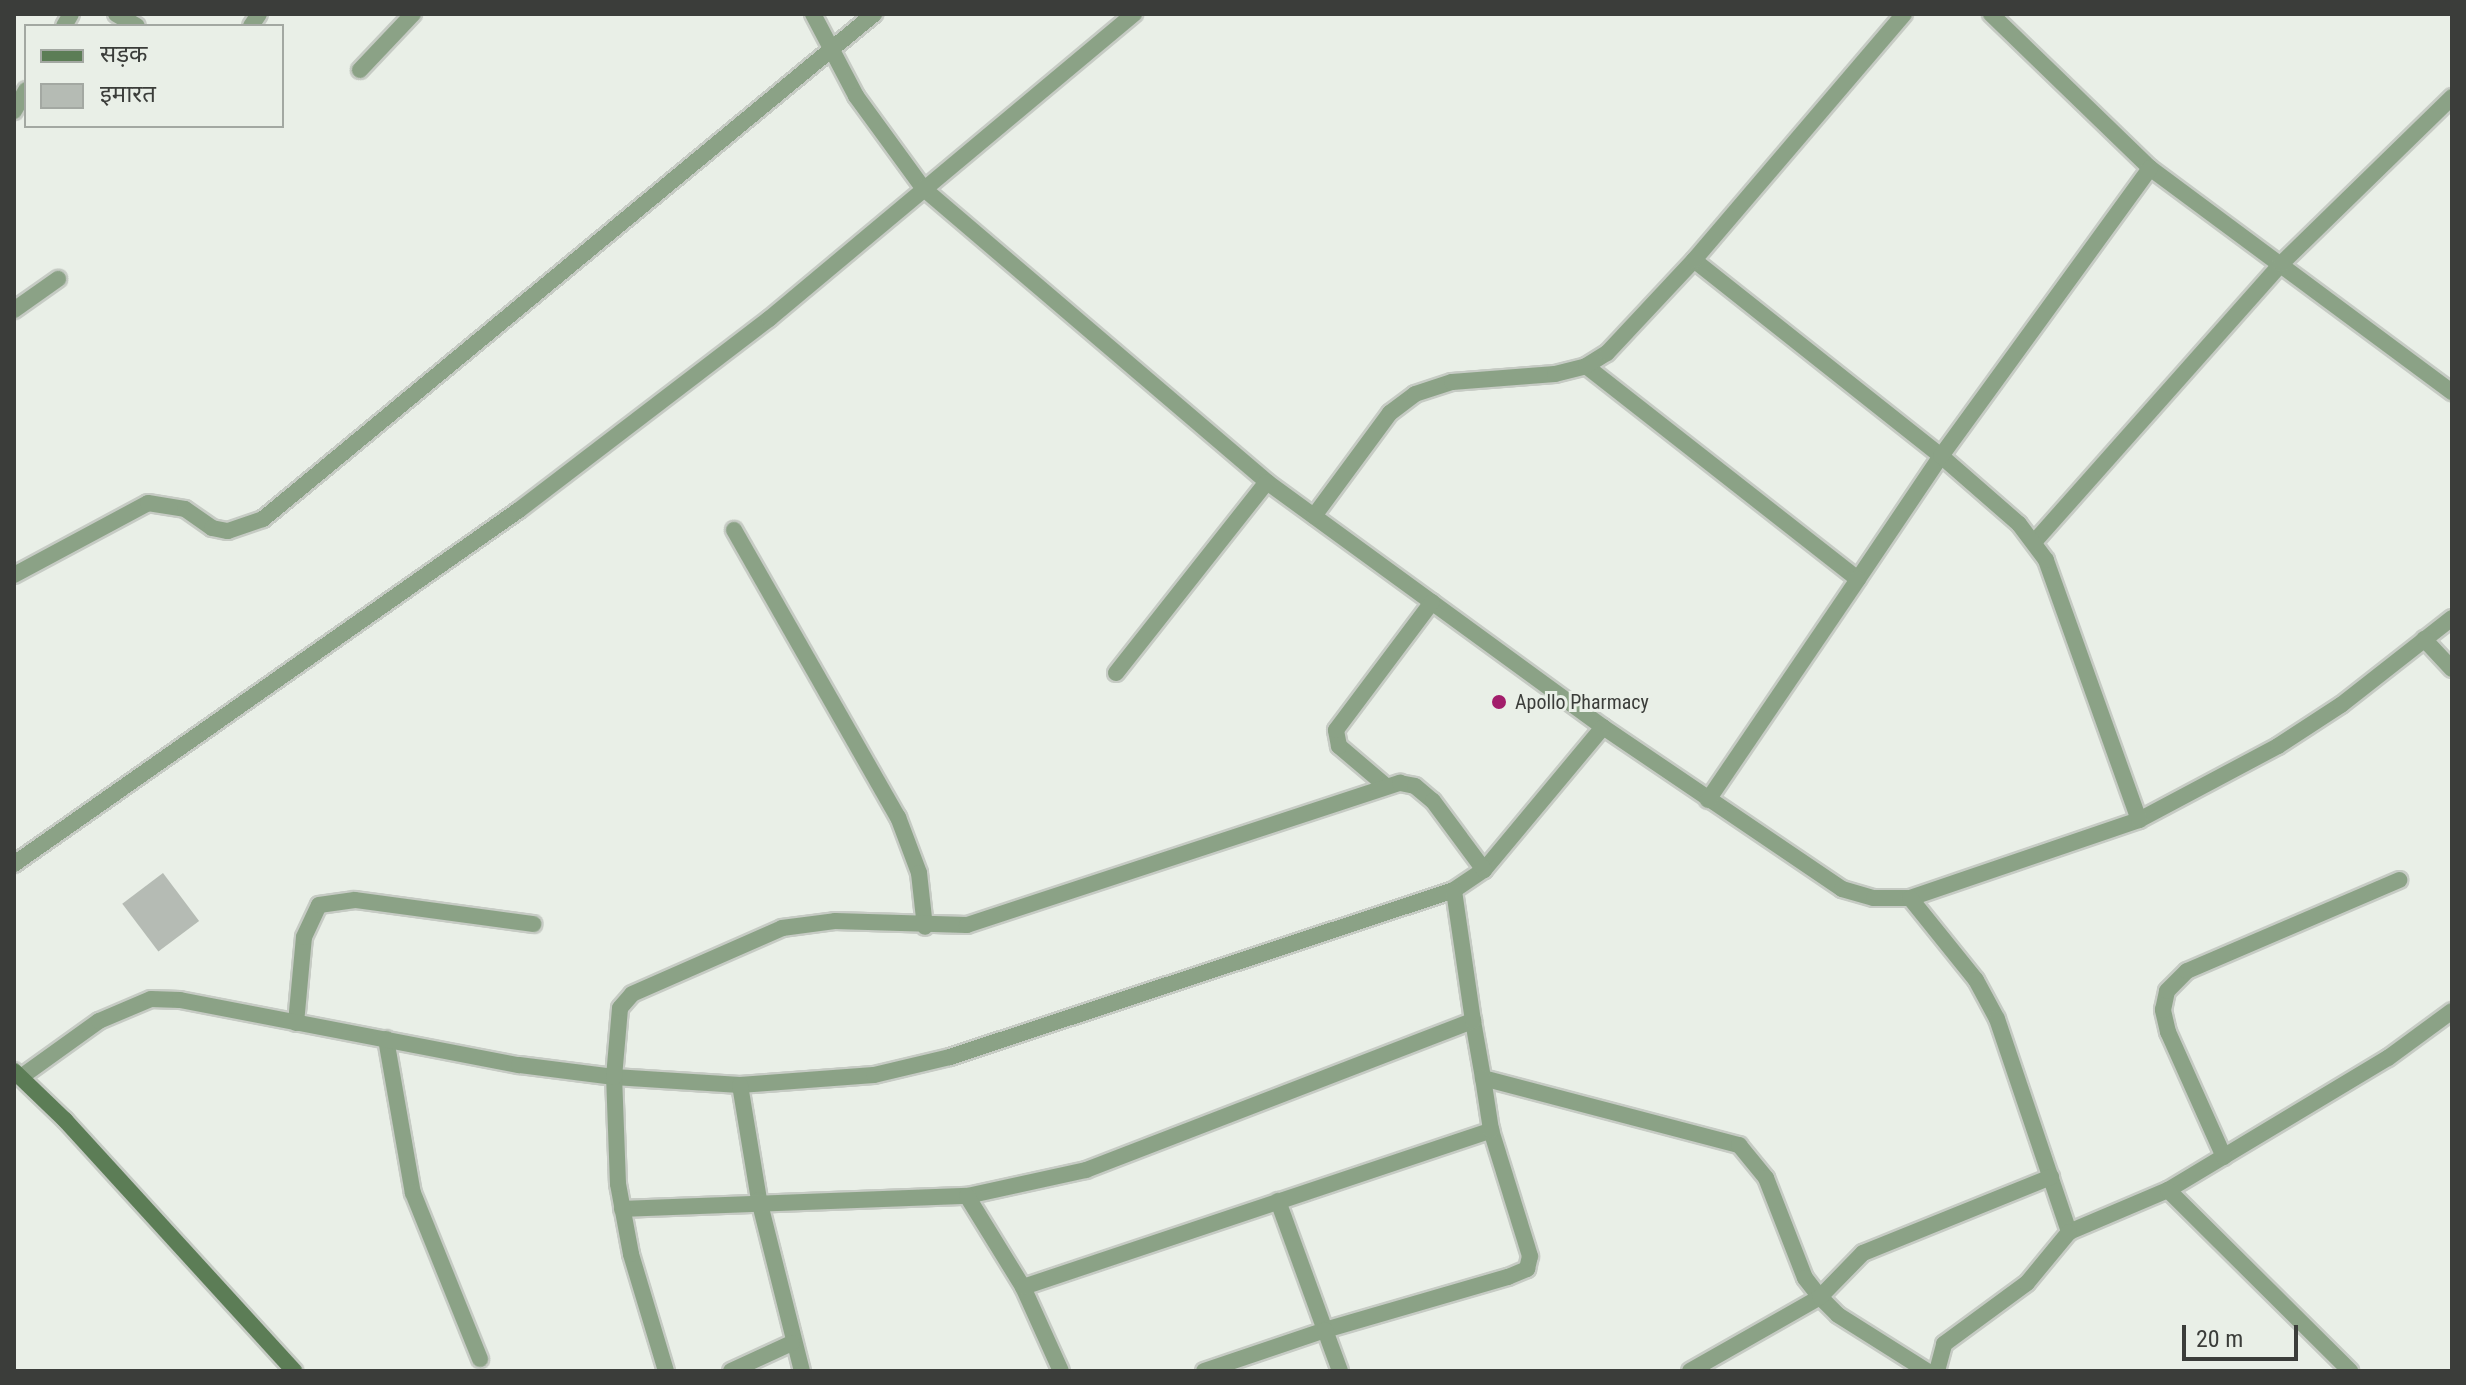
<!DOCTYPE html>
<meta charset="utf-8">
<style>
body{margin:0}
#map{position:relative;width:2466px;height:1385px;overflow:hidden;background:#e9efe7;font-family:"Roboto Condensed","Noto Sans Devanagari",sans-serif}
div>[style]{position:absolute}
.building>*{inset:0;background:#b5bbb4;transform-origin:0 0}
.roads{filter:drop-shadow(2px 0 #c6cbc4) drop-shadow(-2px 0 #c6cbc4) drop-shadow(0 2px #c6cbc4) drop-shadow(0 -2px #c6cbc4)}
.street>*{height:16px;margin:-8px;padding:0 8px;transform-origin:8px;border-radius:8px;background:#8ba286}
.secondary>*{height:16px;margin:-8px;padding:0 8px;transform-origin:8px;border-radius:8px;background:#5c7d56}
.dots>*{width:22px;height:22px;translate:-50% -50%;box-sizing:border-box;border:4px solid #e9efe7;border-radius:50%}
span{translate:-50% -50%;white-space:nowrap;text-align:center;line-height:1.15;-webkit-text-stroke:6px #e9efe7;paint-order:stroke}
.poi-label{font-size:20px;color:#3b3d3a}
.left{translate:0 -50%;text-align:left}
.frame{position:absolute;inset:0;border:16px solid #3b3d3a;pointer-events:none}
.legend{position:absolute;left:24px;top:24px;width:260px;height:104px;box-sizing:border-box;background:#e9efe7;border:2px solid #a3a8a2;margin:0;padding:10px 14px;list-style:none;font-size:24px;color:#3b3d3a}
.legend li{display:flex;align-items:center;gap:16px;height:40px}
.legend b{width:40px;border:2px solid #a3a8a2}
.scale{position:absolute;left:2182px;top:1325px;width:116px;height:36px;box-sizing:border-box;border:4px solid #3b3d3a;border-top:0;padding-left:10px;font-size:24px;line-height:28px;white-space:nowrap;color:#3b3d3a;-webkit-text-stroke:6px #e9efe7;paint-order:stroke}
</style>
<div id="map">
<div class="building">
<i style="left:163px;top:873px;width:60px;height:51px;rotate:53deg"></i>
</div>
<div class="roads">
<div class="street">
<i style="left:116px;top:14px;width:24px;rotate:30deg"></i>
<i style="left:813px;top:14px;width:93px;rotate:62.3deg"></i>
<i style="left:856px;top:96px;width:114px;rotate:53.9deg"></i>
<i style="left:923px;top:188px;width:453px;rotate:40.5deg"></i>
<i style="left:1267px;top:482px;width:416px;rotate:36.1deg"></i>
<i style="left:1603px;top:727px;width:289px;rotate:34.1deg"></i>
<i style="left:1842px;top:889px;width:33px;rotate:16deg"></i>
<i style="left:1874px;top:898px;width:36px"></i>
<i style="left:1910px;top:898px;width:242px;rotate:-18.8deg"></i>
<i style="left:2139px;top:820px;width:157px;rotate:-28deg"></i>
<i style="left:2278px;top:746px;width:75px;rotate:-33.1deg"></i>
<i style="left:2341px;top:705px;width:141px;rotate:-38.1deg"></i>
<i style="left:1991px;top:14px;width:221px;rotate:44.1deg"></i>
<i style="left:2150px;top:168px;width:376px;rotate:36.6deg"></i>
<i style="left:64px;top:26px;width:14px;rotate:-60deg"></i>
<i style="left:251px;top:26px;width:14px;rotate:-56deg"></i>
<i style="left:360px;top:70px;width:77px;rotate:-46.6deg"></i>
<i style="left:14px;top:111px;width:24px;rotate:-60deg"></i>
<i style="left:14px;top:310px;width:54px;rotate:-35.2deg"></i>
<i style="left:1586px;top:366px;width:345px;rotate:38.1deg"></i>
<i style="left:1858px;top:579px;width:148px;rotate:-56deg"></i>
<i style="left:1941px;top:456px;width:315px;rotate:-141.6deg"></i>
<i style="left:1314px;top:516px;width:128px;rotate:-53.6deg"></i>
<i style="left:1390px;top:413px;width:31px;rotate:-37deg"></i>
<i style="left:1415px;top:394px;width:39px;rotate:-18deg"></i>
<i style="left:1452px;top:382px;width:103px;rotate:-4.4deg"></i>
<i style="left:1555px;top:374px;width:32px;rotate:-14deg"></i>
<i style="left:1586px;top:366px;width:25px;rotate:-32deg"></i>
<i style="left:1607px;top:353px;width:127px;rotate:-46.9deg"></i>
<i style="left:1694px;top:260px;width:323px;rotate:-49.5deg"></i>
<i style="left:734px;top:530px;width:331px;rotate:60.3deg"></i>
<i style="left:898px;top:817px;width:60px;rotate:69.4deg"></i>
<i style="left:919px;top:873px;width:54px;rotate:83.7deg"></i>
<i style="left:2035px;top:541px;width:370px;rotate:-48.4deg"></i>
<i style="left:2281px;top:264px;width:239px;rotate:-44.3deg"></i>
<i style="left:14px;top:575px;width:152px;rotate:-28.2deg"></i>
<i style="left:148px;top:503px;width:37px;rotate:9deg"></i>
<i style="left:185px;top:509px;width:33px;rotate:35deg"></i>
<i style="left:212px;top:528px;width:16px;rotate:11deg"></i>
<i style="left:228px;top:531px;width:37px;rotate:-19deg"></i>
<i style="left:263px;top:519px;width:793px;rotate:-39.57deg"></i>
<i style="left:2424px;top:639px;width:41px;rotate:47deg"></i>
<i style="left:1116px;top:673px;width:243px;rotate:-51.7deg"></i>
<i style="left:1386px;top:786px;width:62px;rotate:-139.6deg"></i>
<i style="left:1339px;top:746px;width:16px;rotate:-101deg"></i>
<i style="left:1336px;top:730px;width:160px;rotate:-53.1deg"></i>
<i style="left:1708px;top:800px;width:267px;rotate:-55.8deg"></i>
<i style="left:2139px;top:820px;width:276px;rotate:-109.7deg"></i>
<i style="left:2046px;top:560px;width:45px;rotate:-126.9deg"></i>
<i style="left:2019px;top:524px;width:103px;rotate:-138.9deg"></i>
<i style="left:1941px;top:456px;width:356px;rotate:-54deg"></i>
<i style="left:14px;top:864px;width:617px;rotate:-35.03deg"></i>
<i style="left:519px;top:510px;width:315px;rotate:-37.4deg"></i>
<i style="left:769px;top:319px;width:476px;rotate:-39.9deg"></i>
<i style="left:1910px;top:898px;width:105px;rotate:51.2deg"></i>
<i style="left:1976px;top:980px;width:44px;rotate:61.7deg"></i>
<i style="left:1997px;top:1019px;width:225px;rotate:71.3deg"></i>
<i style="left:2069px;top:1232px;width:108px;rotate:-23deg"></i>
<i style="left:2168px;top:1190px;width:257px;rotate:-31deg"></i>
<i style="left:2388px;top:1058px;width:79px;rotate:-36.3deg"></i>
<i style="left:1473px;top:1021px;width:58px;rotate:80deg"></i>
<i style="left:1483px;top:1078px;width:265px;rotate:14.7deg"></i>
<i style="left:1739px;top:1145px;width:43px;rotate:50.7deg"></i>
<i style="left:1766px;top:1178px;width:107px;rotate:68.7deg"></i>
<i style="left:1805px;top:1278px;width:24px;rotate:52deg"></i>
<i style="left:1820px;top:1297px;width:25px;rotate:45deg"></i>
<i style="left:1838px;top:1315px;width:105px;rotate:32.2deg"></i>
<i style="left:296px;top:1023px;width:86px;rotate:-84.7deg"></i>
<i style="left:304px;top:937px;width:35px;rotate:-65deg"></i>
<i style="left:319px;top:905px;width:36px;rotate:-8deg"></i>
<i style="left:355px;top:900px;width:180px;rotate:7.7deg"></i>
<i style="left:386px;top:1039px;width:156px;rotate:80.1deg"></i>
<i style="left:413px;top:1193px;width:179px;rotate:68deg"></i>
<i style="left:21px;top:1077px;width:96px;rotate:-35.7deg"></i>
<i style="left:99px;top:1021px;width:56px;rotate:-22.9deg"></i>
<i style="left:151px;top:999px;width:29px;rotate:2deg"></i>
<i style="left:180px;top:1000px;width:345px;rotate:10.9deg"></i>
<i style="left:519px;top:1065px;width:96px;rotate:7.2deg"></i>
<i style="left:614px;top:1077px;width:126px;rotate:3.6deg"></i>
<i style="left:740px;top:1085px;width:134px;rotate:-4.3deg"></i>
<i style="left:874px;top:1075px;width:78px;rotate:-13.3deg"></i>
<i style="left:950px;top:1057px;width:531px;rotate:-18.33deg"></i>
<i style="left:1454px;top:890px;width:36px;rotate:-34deg"></i>
<i style="left:1484px;top:870px;width:186px;rotate:-50.2deg"></i>
<i style="left:740px;top:1085px;width:117px;rotate:80.6deg"></i>
<i style="left:759px;top:1200px;width:176px;rotate:75.9deg"></i>
<i style="left:2224px;top:1157px;width:137px;rotate:-114.1deg"></i>
<i style="left:2168px;top:1032px;width:23px;rotate:-103deg"></i>
<i style="left:2163px;top:1010px;width:19px;rotate:-78deg"></i>
<i style="left:2167px;top:991px;width:28px;rotate:-45deg"></i>
<i style="left:2187px;top:971px;width:231px;rotate:-23.2deg"></i>
<i style="left:2168px;top:1190px;width:257px;rotate:44.8deg"></i>
<i style="left:967px;top:1196px;width:122px;rotate:-12.3deg"></i>
<i style="left:1086px;top:1170px;width:415px;rotate:-21.1deg"></i>
<i style="left:1473px;top:1021px;width:132px;rotate:-98.3deg"></i>
<i style="left:1278px;top:1201px;width:137px;rotate:70deg"></i>
<i style="left:1325px;top:1330px;width:191px;rotate:-16.2deg"></i>
<i style="left:1508px;top:1277px;width:21px;rotate:-23deg"></i>
<i style="left:1527px;top:1269px;width:13px;rotate:-77deg"></i>
<i style="left:1530px;top:1256px;width:132px;rotate:-107.2deg"></i>
<i style="left:622px;top:1209px;width:345px;rotate:-2.2deg"></i>
<i style="left:967px;top:1196px;width:107px;rotate:58.4deg"></i>
<i style="left:1023px;top:1287px;width:92px;rotate:65.7deg"></i>
<i style="left:1023px;top:1287px;width:494px;rotate:-18.5deg"></i>
<i style="left:1491px;top:1130px;width:53px;rotate:-98.7deg"></i>
<i style="left:666px;top:1371px;width:122px;rotate:-106.7deg"></i>
<i style="left:631px;top:1254px;width:71px;rotate:-100.5deg"></i>
<i style="left:618px;top:1184px;width:107px;rotate:-92.1deg"></i>
<i style="left:614px;top:1077px;width:69px;rotate:-85deg"></i>
<i style="left:620px;top:1008px;width:18px;rotate:-49deg"></i>
<i style="left:632px;top:994px;width:164px;rotate:-23.7deg"></i>
<i style="left:782px;top:928px;width:53px;rotate:-7.5deg"></i>
<i style="left:835px;top:921px;width:132px;rotate:1.7deg"></i>
<i style="left:967px;top:925px;width:456px;rotate:-18.2deg"></i>
<i style="left:1400px;top:783px;width:15px;rotate:11deg"></i>
<i style="left:1415px;top:786px;width:23px;rotate:40deg"></i>
<i style="left:1433px;top:801px;width:86px;rotate:53.5deg"></i>
<i style="left:731px;top:1371px;width:67px;rotate:-24.7deg"></i>
<i style="left:1204px;top:1371px;width:128px;rotate:-18.7deg"></i>
<i style="left:1325px;top:1330px;width:44px;rotate:69.9deg"></i>
<i style="left:1690px;top:1371px;width:150px;rotate:-29.6deg"></i>
<i style="left:1820px;top:1297px;width:62px;rotate:-45.7deg"></i>
<i style="left:1863px;top:1253px;width:203px;rotate:-22deg"></i>
<i style="left:1937px;top:1371px;width:28px;rotate:-75deg"></i>
<i style="left:1944px;top:1344px;width:103px;rotate:-36.3deg"></i>
<i style="left:2027px;top:1283px;width:66px;rotate:-50.5deg"></i>
</div>
<div class="secondary">
<i style="left:14px;top:1071px;width:71px;rotate:43.9deg"></i>
<i style="left:65px;top:1120px;width:340px;rotate:47.6deg"></i>
</div>
</div>
<div class="dots">
<i style="left:1499px;top:702px;background:#a21d6b"></i>
</div>
<div class="poi-label">
<span class="left" style="left:1515px;top:702px">Apollo Pharmacy</span>
</div>
<div class="frame"></div>
<ul class="legend">
<li><b style="height:10px;background:#5c7d56"></b>सड़क</li>
<li><b style="height:22px;background:#b5bbb4"></b>इमारत</li>
</ul>
<div class="scale">20 m</div>
</div>
